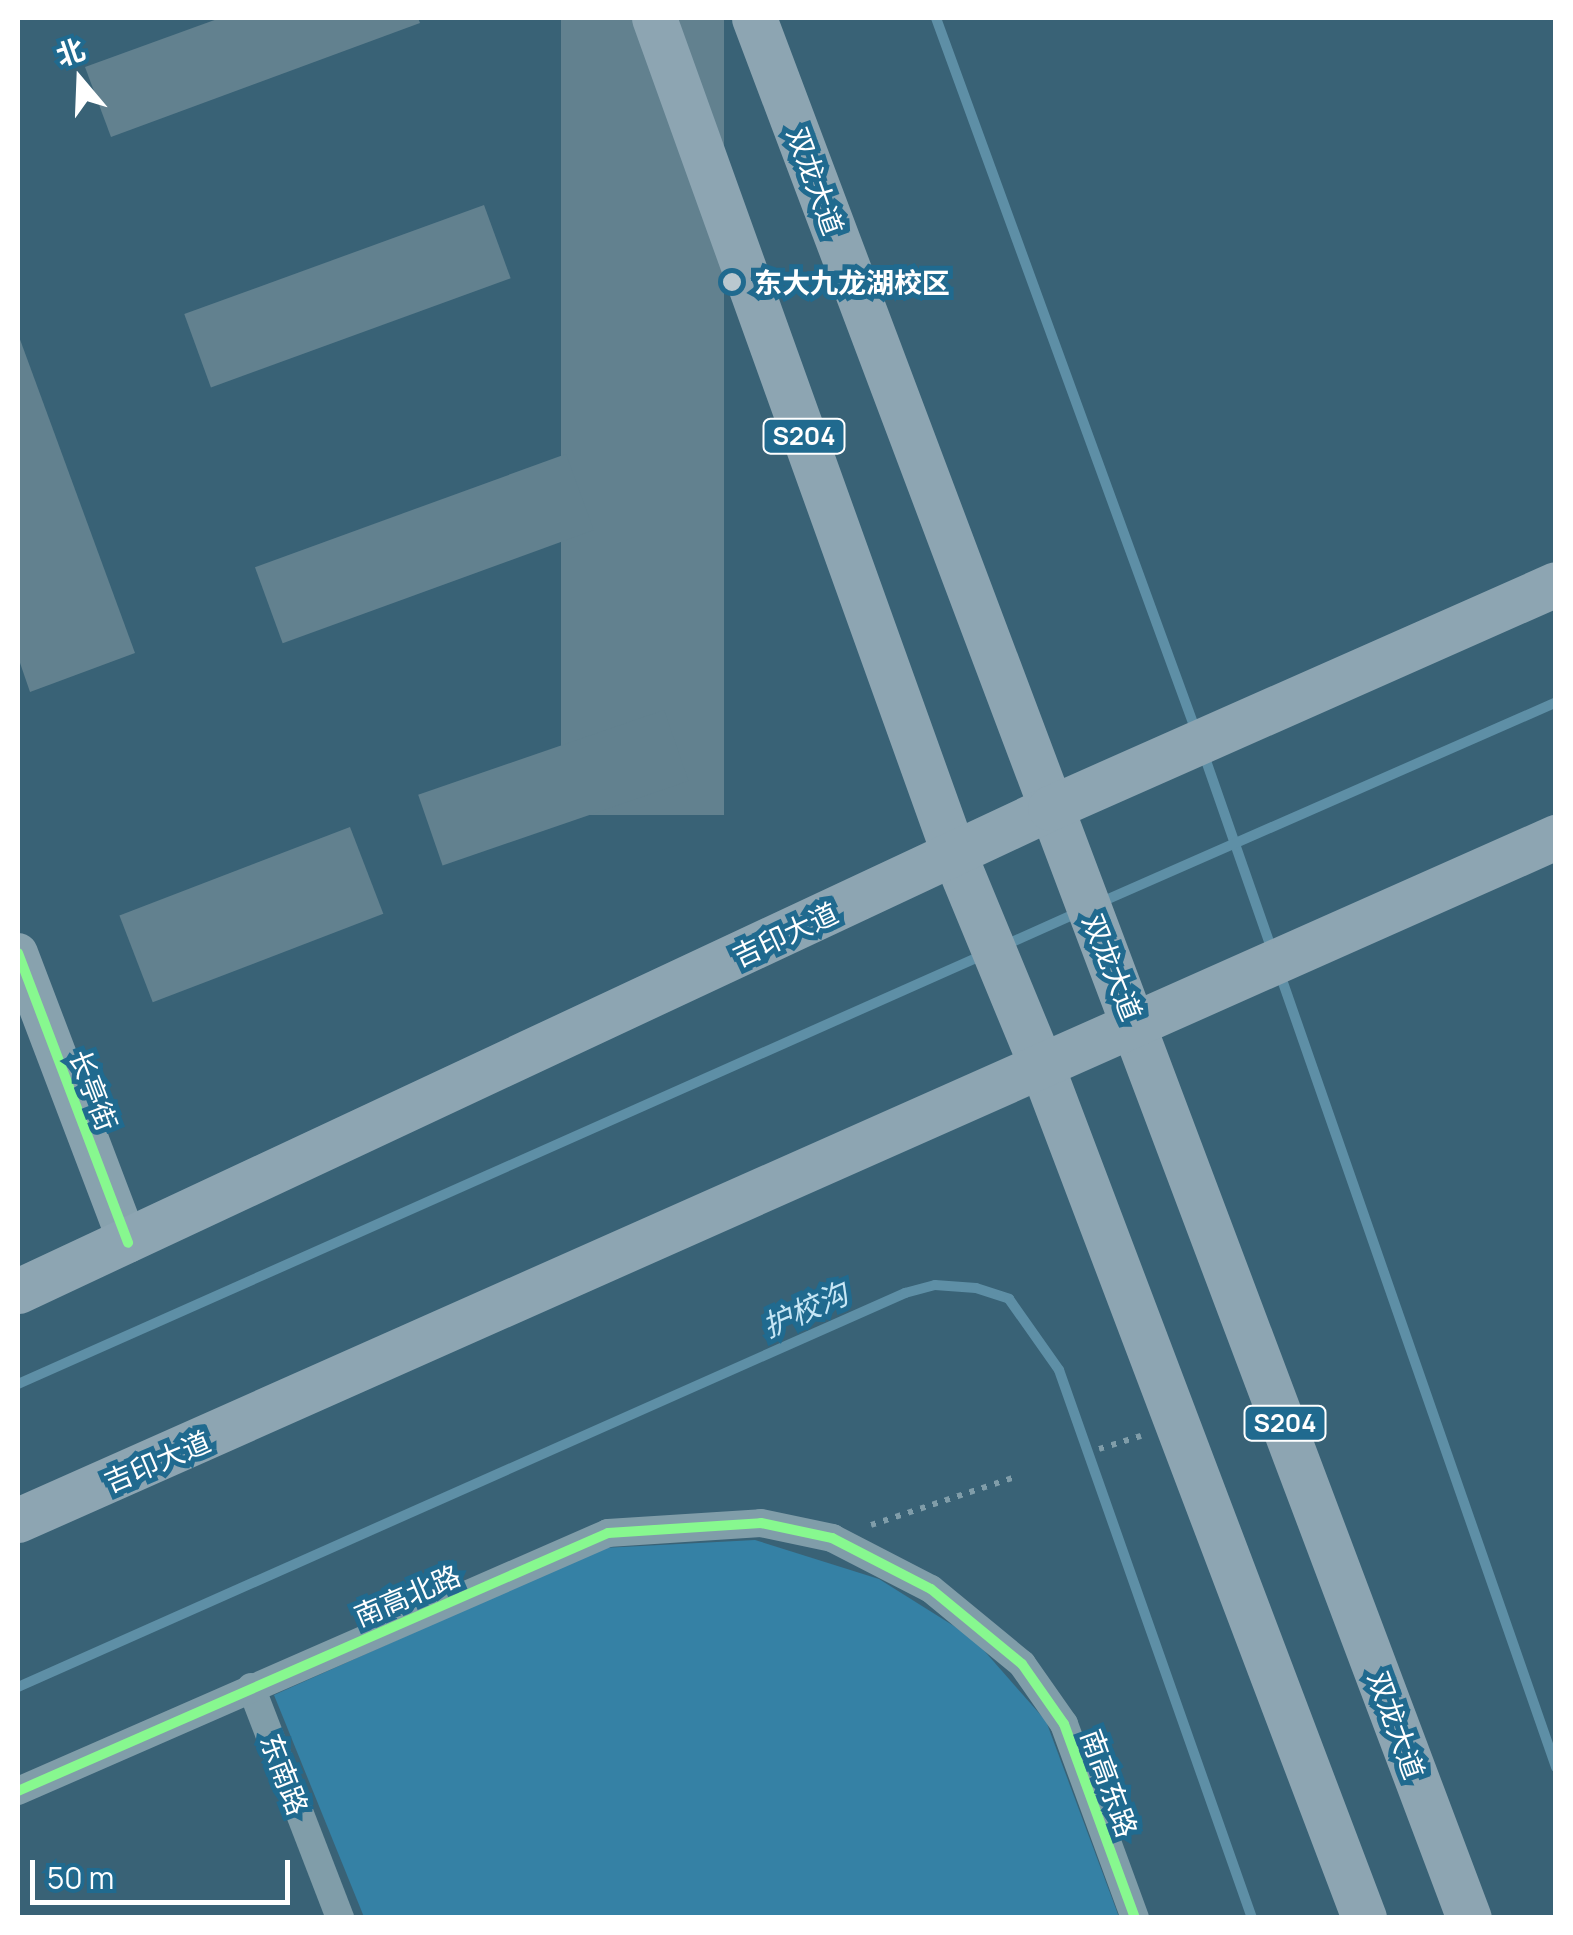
<!DOCTYPE html>
<meta charset="utf-8">
<style>
body{margin:0}
#map{position:relative;width:1573px;height:1935px;overflow:hidden;background:#396276;font-family:Manrope,"Noto Sans SC",sans-serif}
div>[style]{position:absolute}
.green>*{inset:0;background:#3581a5}
.stream>*{height:10px;margin:-5px;padding:0 5px;transform-origin:5px;border-radius:5px;background:#5e8fa6}
.building>*{inset:0;background:#62818f;transform-origin:0 0}
.path>*{height:6px;margin-top:-3px;transform-origin:0;background:repeating-linear-gradient(90deg,#809da9 0 5px,transparent 0 13px)}
.street>*{height:28px;margin:-14px;padding:0 14px;transform-origin:14px;border-radius:14px;background:#809da9}
.secondary>*{height:40px;margin:-20px;padding:0 20px;transform-origin:20px;border-radius:20px;background:#88a2ae}
.primary>*{height:45px;margin:-22.5px;padding:0 22.5px;transform-origin:22.5px;border-radius:22.5px;background:#8da5b2}
.cycleway>*{height:10px;margin:-5px;padding:0 5px;transform-origin:5px;border-radius:5px;background:#87f88f}
.dots>*{width:28px;height:28px;translate:-50% -50%;box-sizing:border-box;border:5px solid #206a8f;border-radius:50%}
span{translate:-50% -50%;white-space:nowrap;text-align:center;line-height:1.15;-webkit-text-stroke:10px #206a8f;paint-order:stroke}
.shield-label span{padding:2px 8px;background:#206a8f;border:2px solid;border-radius:8px;-webkit-text-stroke-width:0}
.shield-label{font-size:25px;color:#fff;font-weight:700}
.street-label{font-size:28px;color:#fff}
.poi-label{font-size:28px;color:#fff;font-weight:700}
.left{translate:0 -50%;text-align:left}
.water-label{font-size:30px;color:#c6e6f5;font-style:italic}
.frame{position:absolute;inset:0;border:20px solid #fff;pointer-events:none}
.north{position:absolute;left:30px;top:30px;width:100px;height:100px;-webkit-text-stroke:8px #206a8f;paint-order:stroke;rotate:341deg;font-size:28px;font-weight:700;line-height:40px;text-align:center;color:#fff}
.north::after{content:'';display:block;margin:auto;width:35px;height:45px;background:#fff;clip-path:polygon(50% 0,100% 100%,50% 72%,0 100%)}
.scale{position:absolute;left:30px;top:1860px;width:260px;height:45px;box-sizing:border-box;border:5px solid #fff;border-top:0;padding-left:12px;font-size:30px;line-height:35px;white-space:nowrap;color:#fff;-webkit-text-stroke:8px #206a8f;paint-order:stroke}
</style>
<div id="map">
<div class="green">
<i style="clip-path:polygon(755px 1540px,879px 1579px,973px 1638px,1046px 1721px,1119px 1917px,364px 1917px,274px 1695px,603px 1548px)"></i>
</div>
<div class="stream">
<i style="left:936px;top:18px;width:759px;rotate:69.97deg"></i>
<i style="left:1203px;top:752px;width:213px;rotate:70.8deg"></i>
<i style="left:1099px;top:903px;width:499px;rotate:-23.7deg"></i>
<i style="left:1003px;top:946px;width:83px;rotate:-24.1deg"></i>
<i style="left:1280px;top:974px;width:840px;rotate:70.81deg"></i>
<i style="left:18px;top:1384px;width:1056px;rotate:-23.97deg"></i>
<i style="left:18px;top:1687px;width:971px;rotate:-23.95deg"></i>
<i style="left:905px;top:1293px;width:31px;rotate:-15deg"></i>
<i style="left:935px;top:1285px;width:41px;rotate:4.2deg"></i>
<i style="left:976px;top:1288px;width:35px;rotate:18deg"></i>
<i style="left:1009px;top:1299px;width:87px;rotate:54.8deg"></i>
<i style="left:1059px;top:1370px;width:581px;rotate:70.6deg"></i>
</div>
<div class="building">
<i style="clip-path:polygon(220px 18px,418px 18px,420px 23px,111px 137px,85px 67px)"></i>
<i style="left:561px;top:18px;width:163px;height:797px"></i>
<i style="left:484px;top:205px;width:78px;height:319px;rotate:70deg"></i>
<i style="clip-path:polygon(18px 334px,135px 653px,30px 692px,18px 657px)"></i>
<i style="left:566px;top:454px;width:81px;height:331px;rotate:70deg"></i>
<i style="left:664px;top:710px;width:75px;height:260px;rotate:71deg"></i>
<i style="left:350px;top:827px;width:93px;height:247px;rotate:69deg"></i>
</div>
<div class="path">
<i style="left:1099px;top:1449px;width:44px;rotate:-17.2deg"></i>
<i style="left:871px;top:1525px;width:152px;rotate:-18.4deg"></i>
</div>
<div class="street">
<i style="left:251px;top:1687px;width:248px;rotate:68.9deg"></i>
<i style="left:18px;top:1791px;width:644px;rotate:-23.62deg"></i>
<i style="left:608px;top:1533px;width:153px;rotate:-3.7deg"></i>
<i style="left:761px;top:1523px;width:73px;rotate:11.9deg"></i>
<i style="left:832px;top:1538px;width:111px;rotate:27.3deg"></i>
<i style="left:931px;top:1589px;width:118px;rotate:39.5deg"></i>
<i style="left:1022px;top:1664px;width:73px;rotate:55deg"></i>
<i style="left:1064px;top:1724px;width:207px;rotate:69.9deg"></i>
</div>
<div class="secondary">
<i style="left:18px;top:953px;width:310px;rotate:69.2deg"></i>
</div>
<div class="primary">
<i style="left:654px;top:18px;width:888px;rotate:70.26deg"></i>
<i style="left:954px;top:854px;width:230px;rotate:67.6deg"></i>
<i style="left:1042px;top:1067px;width:910px;rotate:69.27deg"></i>
<i style="left:754px;top:18px;width:2030px;rotate:69.38deg"></i>
<i style="left:18px;top:1291px;width:1139px;rotate:-25.08deg"></i>
<i style="left:1050px;top:808px;width:553px;rotate:-23.88deg"></i>
<i style="left:18px;top:1520px;width:1683px;rotate:-23.95deg"></i>
</div>
<div class="cycleway">
<i style="left:18px;top:953px;width:310px;rotate:69.2deg"></i>
<i style="left:18px;top:1791px;width:644px;rotate:-23.62deg"></i>
<i style="left:608px;top:1533px;width:153px;rotate:-3.7deg"></i>
<i style="left:761px;top:1523px;width:73px;rotate:11.9deg"></i>
<i style="left:832px;top:1538px;width:111px;rotate:27.3deg"></i>
<i style="left:931px;top:1589px;width:118px;rotate:39.5deg"></i>
<i style="left:1022px;top:1664px;width:73px;rotate:55deg"></i>
<i style="left:1064px;top:1724px;width:207px;rotate:69.9deg"></i>
</div>
<div class="dots">
<i style="left:732px;top:282px;background:#bac8cf"></i>
</div>
<div class="shield-label">
<span style="left:804px;top:436px">S204</span>
<span style="left:1285px;top:1423px">S204</span>
</div>
<div class="street-label">
<span style="left:816px;top:181px;rotate:70deg">双龙大道</span>
<span style="left:785px;top:934px;rotate:-25deg">吉印大道</span>
<span style="left:1113px;top:967px;rotate:68deg">双龙大道</span>
<span style="left:94px;top:1090px;rotate:69deg">长亭街</span>
<span style="left:157px;top:1461px;rotate:-23deg">吉印大道</span>
<span style="left:407px;top:1595px;rotate:-23deg">南高北路</span>
<span style="left:1397px;top:1725px;rotate:70deg">双龙大道</span>
<span style="left:285px;top:1774px;rotate:69deg">东南路</span>
<span style="left:1110px;top:1783px;rotate:70deg">南高东路</span>
</div>
<div class="poi-label">
<span class="left" style="left:754px;top:282px">东大九龙湖校区</span>
</div>
<div class="water-label">
<span style="left:805px;top:1310px;rotate:-24deg">护校沟</span>
</div>
<div class="frame"></div>
<div class="north">北</div>
<div class="scale">50 m</div>
</div>
